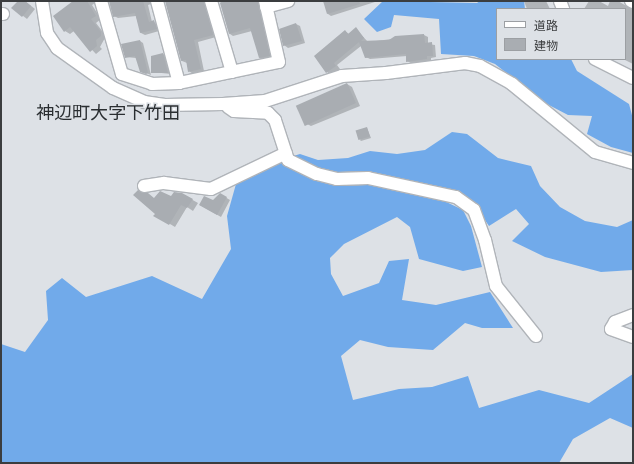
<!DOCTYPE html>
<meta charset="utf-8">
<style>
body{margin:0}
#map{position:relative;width:634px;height:464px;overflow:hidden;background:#dde1e6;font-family:"Alegreya Sans","Noto Sans JP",sans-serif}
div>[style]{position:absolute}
.forest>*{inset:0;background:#71aaea}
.shadow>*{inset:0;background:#0003}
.building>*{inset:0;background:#a9adb2;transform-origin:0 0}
.roads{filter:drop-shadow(1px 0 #b0b4b9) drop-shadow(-1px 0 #b0b4b9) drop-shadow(0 1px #b0b4b9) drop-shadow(0 -1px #b0b4b9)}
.street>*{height:12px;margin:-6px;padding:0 6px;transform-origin:6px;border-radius:6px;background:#fff}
span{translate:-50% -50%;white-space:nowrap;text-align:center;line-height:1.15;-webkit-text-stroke:3px #dde1e6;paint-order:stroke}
.quarter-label{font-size:18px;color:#2a2e31}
.frame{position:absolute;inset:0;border:2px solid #3b3d3f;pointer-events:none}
.legend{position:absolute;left:496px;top:8px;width:130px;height:52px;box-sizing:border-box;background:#dde1e6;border:1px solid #9c9fa3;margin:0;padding:5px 7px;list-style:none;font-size:12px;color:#3b3d3f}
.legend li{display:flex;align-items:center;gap:8px;height:20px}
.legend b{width:20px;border:1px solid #9c9fa3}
</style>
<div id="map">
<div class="forest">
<i style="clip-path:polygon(383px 1px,477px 3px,480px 1px,524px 1px,525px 9px,497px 9px,497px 59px,571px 59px,577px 71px,629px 104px,633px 119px,633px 153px,611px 147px,587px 134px,592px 116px,568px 115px,545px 103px,495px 64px,474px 56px,441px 54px,439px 19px,394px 15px,391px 27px,377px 32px,364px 19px)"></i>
<i style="clip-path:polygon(452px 132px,467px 134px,498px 158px,531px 166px,540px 186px,560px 207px,585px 221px,617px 227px,633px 220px,633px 270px,601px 272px,545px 257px,512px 241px,529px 224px,516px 209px,489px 226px,476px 207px,314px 167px,290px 157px,300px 154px,318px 160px,348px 158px,370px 151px,397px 154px,425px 150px)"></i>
<i style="clip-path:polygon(282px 160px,300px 173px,335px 185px,371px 185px,440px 199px,463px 210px,471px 226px,482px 267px,463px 271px,419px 259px,410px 227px,397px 217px,344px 244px,330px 258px,331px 274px,343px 296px,379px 283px,389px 261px,409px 259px,402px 300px,436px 305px,490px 292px,513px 328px,482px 328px,465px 323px,433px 350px,388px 347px,360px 340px,341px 356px,353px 400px,399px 389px,432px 387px,468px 376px,479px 408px,539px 390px,589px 403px,633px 374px,633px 428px,610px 418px,573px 439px,559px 463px,1px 463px,1px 344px,25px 352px,48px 320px,46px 291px,62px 278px,86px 297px,152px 276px,202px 299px,231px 249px,227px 216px,236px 184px)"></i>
</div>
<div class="shadow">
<i style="clip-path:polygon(19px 1px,25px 1px,35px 9px,27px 19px,13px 8px)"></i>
<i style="clip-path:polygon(74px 1px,98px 1px,92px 5px,101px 19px,96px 23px,106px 36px,100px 47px,102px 49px,96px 54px,74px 31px,70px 34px,65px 31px)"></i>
<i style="clip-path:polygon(111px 1px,150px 1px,151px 4px,148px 5px,152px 22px,157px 24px,159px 31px,145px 35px,141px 33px,136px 16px,118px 18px,114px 16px)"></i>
<i style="clip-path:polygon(166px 1px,208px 1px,216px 37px,198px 42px,204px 71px,193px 74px,189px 71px,187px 63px,182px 61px)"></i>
<i style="clip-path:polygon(220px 1px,263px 1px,273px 58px,264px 60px,260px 58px,252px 31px,233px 36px,230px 34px)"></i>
<i style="clip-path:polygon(324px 1px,378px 1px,331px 16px,328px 14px)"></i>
<i style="clip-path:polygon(524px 1px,546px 1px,550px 9px,527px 9px)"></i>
<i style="clip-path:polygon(589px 1px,599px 1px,608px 6px,610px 1px,618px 1px,633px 10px,633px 64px,623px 59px,625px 9px,584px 9px)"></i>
<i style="clip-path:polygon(296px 24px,300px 26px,305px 43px,288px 48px,284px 45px)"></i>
<i style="clip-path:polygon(356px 29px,368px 42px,424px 35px,428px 37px,428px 44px,435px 45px,436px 57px,431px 58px,431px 61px,411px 63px,407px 61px,407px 56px,370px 59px,366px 57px,361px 46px,337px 65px,340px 69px,331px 75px,327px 72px,315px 56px,345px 31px,349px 34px)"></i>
<i style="clip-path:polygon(140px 41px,143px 43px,151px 75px,141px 71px,136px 58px,126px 57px)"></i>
<i style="clip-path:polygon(163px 54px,167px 56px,171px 74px,152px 72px)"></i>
<i style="clip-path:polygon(347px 84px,352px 87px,360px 106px,311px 126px,305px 123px)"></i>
<i style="clip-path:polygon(367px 128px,371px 138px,361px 141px,360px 140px)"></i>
<i style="clip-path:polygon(182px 194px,198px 203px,193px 211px,187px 207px,175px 227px,155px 215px,171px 197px)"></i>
<i style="clip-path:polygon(220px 194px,230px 200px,221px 217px,200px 205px,213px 201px)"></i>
</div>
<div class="building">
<i style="clip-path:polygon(18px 1px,25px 1px,31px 6px,22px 17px,11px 8px)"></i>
<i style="clip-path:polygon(73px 1px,87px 1px,96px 16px,91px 19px,101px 32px,101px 36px,96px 40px,97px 46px,90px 52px,70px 27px,64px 32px,53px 16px)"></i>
<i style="clip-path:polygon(109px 1px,143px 1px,149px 22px,154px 20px,157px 29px,140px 33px,135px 13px,113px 17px)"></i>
<i style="clip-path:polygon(165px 1px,204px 1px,213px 35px,194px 40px,201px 69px,188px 72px,186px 60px,181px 61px)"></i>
<i style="clip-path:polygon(228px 1px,258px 1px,270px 56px,259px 58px,250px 28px,229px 34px,220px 3px)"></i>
<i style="clip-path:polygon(323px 1px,359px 1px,360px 4px,327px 14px)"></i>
<i style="clip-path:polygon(296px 23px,302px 41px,283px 46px,279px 29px)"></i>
<i style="clip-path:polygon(356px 27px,364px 38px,361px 41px,389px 40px,395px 36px,424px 34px,425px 43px,432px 42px,433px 56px,427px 56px,427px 59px,406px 62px,406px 54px,365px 58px,359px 42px,334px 63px,336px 66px,326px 73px,314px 56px,345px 30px,348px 34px)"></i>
<i style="clip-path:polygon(140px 40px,148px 73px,146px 74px,140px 72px,135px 56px,125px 58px,121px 44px)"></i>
<i style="clip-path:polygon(163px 53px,168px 73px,151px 73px,151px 56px)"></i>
<i style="left:347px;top:83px;width:22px;height:56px;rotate:66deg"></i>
<i style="left:367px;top:127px;width:10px;height:12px;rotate:73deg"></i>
<i style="clip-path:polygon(138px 190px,148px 193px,154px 198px,160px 191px,171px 196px,174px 192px,182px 193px,193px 199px,187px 208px,181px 205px,169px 225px,153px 216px,155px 214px,133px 195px)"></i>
<i style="clip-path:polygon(220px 193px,227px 197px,217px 215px,199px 205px,204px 196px,213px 200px)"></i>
</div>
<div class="roads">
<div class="street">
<i style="left:42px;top:1px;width:32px;rotate:81deg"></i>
<i style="left:47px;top:33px;width:18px;rotate:56deg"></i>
<i style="left:57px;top:48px;width:69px;rotate:35.5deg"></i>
<i style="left:113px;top:88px;width:34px;rotate:24deg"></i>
<i style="left:144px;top:102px;width:21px;rotate:8deg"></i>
<i style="left:165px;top:105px;width:58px;rotate:-1deg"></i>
<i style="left:223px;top:104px;width:42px;rotate:-4.1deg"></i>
<i style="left:265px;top:101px;width:81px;rotate:-18deg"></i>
<i style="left:342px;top:76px;width:44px;rotate:-3.9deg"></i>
<i style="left:386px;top:73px;width:80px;rotate:-7.2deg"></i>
<i style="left:465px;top:63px;width:15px;rotate:11deg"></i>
<i style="left:480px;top:66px;width:37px;rotate:29deg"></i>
<i style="left:512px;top:84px;width:107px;rotate:39.3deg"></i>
<i style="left:595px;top:152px;width:40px;rotate:16deg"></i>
<i style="left:101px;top:1px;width:76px;rotate:74deg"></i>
<i style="left:122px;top:74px;width:32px;rotate:18deg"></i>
<i style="left:152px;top:84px;width:27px;rotate:-2deg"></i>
<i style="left:179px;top:83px;width:102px;rotate:-11.9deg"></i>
<i style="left:279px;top:62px;width:63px;rotate:-102.9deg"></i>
<i style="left:157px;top:1px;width:85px;rotate:75deg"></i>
<i style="left:211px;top:1px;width:74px;rotate:73.5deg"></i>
<i style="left:560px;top:1px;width:9px;rotate:69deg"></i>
<i style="left:631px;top:1px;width:2px;rotate:27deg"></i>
<i style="left:266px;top:7px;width:23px;rotate:-15deg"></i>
<i style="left:1px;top:14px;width:2px"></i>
<i style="left:595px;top:59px;width:42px;rotate:26.6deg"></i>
<i style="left:228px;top:107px;width:7px;rotate:34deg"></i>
<i style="left:234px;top:111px;width:34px;rotate:3deg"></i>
<i style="left:268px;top:113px;width:10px;rotate:45deg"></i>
<i style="left:275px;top:120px;width:42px;rotate:72deg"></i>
<i style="left:288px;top:160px;width:32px;rotate:26deg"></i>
<i style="left:317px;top:174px;width:21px;rotate:14deg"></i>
<i style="left:337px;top:179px;width:31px;rotate:-2deg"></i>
<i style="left:368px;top:178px;width:90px;rotate:12.2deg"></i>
<i style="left:456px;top:197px;width:22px;rotate:36deg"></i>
<i style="left:474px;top:210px;width:32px;rotate:70deg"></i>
<i style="left:485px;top:240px;width:47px;rotate:76.6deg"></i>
<i style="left:496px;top:286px;width:64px;rotate:51.3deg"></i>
<i style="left:144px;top:186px;width:20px;rotate:-9deg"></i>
<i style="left:164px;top:183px;width:47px;rotate:7.3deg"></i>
<i style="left:211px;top:189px;width:83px;rotate:-25.6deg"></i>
<i style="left:633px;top:315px;width:19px;rotate:159deg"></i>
<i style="left:615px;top:322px;width:8px;rotate:120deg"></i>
<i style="left:611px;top:329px;width:23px;rotate:20deg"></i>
</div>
</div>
<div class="quarter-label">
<span style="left:108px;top:114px">神辺町大字下竹田</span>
</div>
<div class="frame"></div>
<ul class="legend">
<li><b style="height:5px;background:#fff"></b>道路</li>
<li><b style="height:11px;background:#a9adb2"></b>建物</li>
</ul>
</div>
